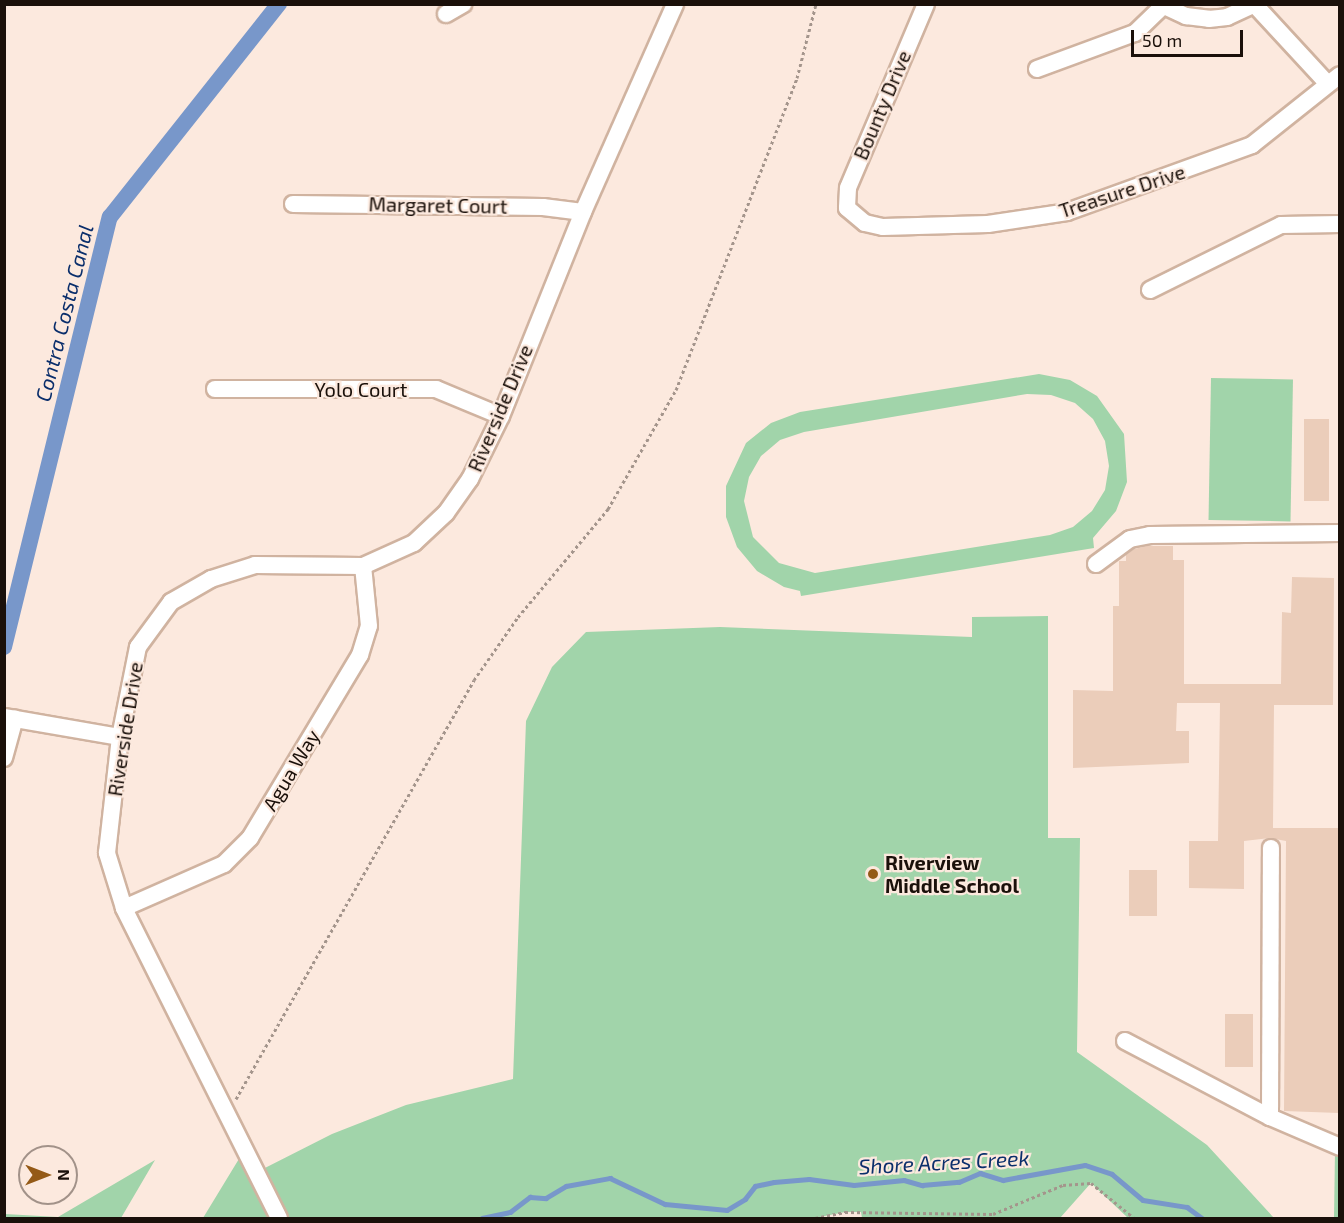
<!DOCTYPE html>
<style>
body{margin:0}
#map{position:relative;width:1344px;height:1223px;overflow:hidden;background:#fce9de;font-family:"Exo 2",sans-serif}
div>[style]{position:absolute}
.green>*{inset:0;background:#a1d4aa;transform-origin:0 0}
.stream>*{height:4.5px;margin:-2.25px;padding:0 2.25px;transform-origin:2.25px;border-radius:2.25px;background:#7897ca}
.canal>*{height:16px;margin:-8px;padding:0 8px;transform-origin:8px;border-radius:8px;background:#7897ca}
.building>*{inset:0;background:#ebcdba;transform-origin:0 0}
.path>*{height:3px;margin-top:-1.5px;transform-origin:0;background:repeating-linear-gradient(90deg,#a4958c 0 3px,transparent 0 6px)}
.roads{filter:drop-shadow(2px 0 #d0b3a0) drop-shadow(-2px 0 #d0b3a0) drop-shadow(0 2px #d0b3a0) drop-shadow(0 -2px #d0b3a0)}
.minor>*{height:16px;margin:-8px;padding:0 8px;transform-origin:8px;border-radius:8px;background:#fff}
.dots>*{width:16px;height:16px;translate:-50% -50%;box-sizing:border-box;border:3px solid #fce9de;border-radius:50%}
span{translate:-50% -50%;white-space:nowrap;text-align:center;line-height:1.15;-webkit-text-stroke:4.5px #fce9de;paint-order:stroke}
.street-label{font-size:20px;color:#1a100a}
.poi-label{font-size:20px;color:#1a100a;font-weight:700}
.left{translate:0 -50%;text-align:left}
.water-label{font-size:21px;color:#0a2e6b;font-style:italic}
.frame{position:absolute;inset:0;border:6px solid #1a100a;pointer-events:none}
.north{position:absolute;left:18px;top:1145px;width:60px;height:60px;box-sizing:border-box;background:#fce9de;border:2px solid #a29289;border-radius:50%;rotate:90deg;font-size:16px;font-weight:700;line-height:24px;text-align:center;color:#1a100a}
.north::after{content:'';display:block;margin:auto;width:21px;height:27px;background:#945a17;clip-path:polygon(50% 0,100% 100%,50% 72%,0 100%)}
.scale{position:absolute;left:1131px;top:30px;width:112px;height:27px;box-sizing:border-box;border:3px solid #1a100a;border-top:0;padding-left:8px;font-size:18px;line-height:21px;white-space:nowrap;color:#1a100a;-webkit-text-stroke:4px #fce9de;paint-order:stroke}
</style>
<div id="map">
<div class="green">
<i style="clip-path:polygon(evenodd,1039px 374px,1070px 380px,1097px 396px,1124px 434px,1127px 482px,1116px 511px,1093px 538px,1094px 548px,801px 596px,800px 591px,784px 587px,757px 571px,737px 547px,726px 517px,726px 486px,746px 443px,771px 423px,800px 412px,1039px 374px,1027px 394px,1051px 395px,1075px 403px,1093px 419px,1105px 441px,1109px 466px,1105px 490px,1092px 511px,1073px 527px,1050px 535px,815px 573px,779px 563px,753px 537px,744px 501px,749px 477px,761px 456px,780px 440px,804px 432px,1027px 394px)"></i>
<i style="left:1211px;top:378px;width:82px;height:142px;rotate:1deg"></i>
<i style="clip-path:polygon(1048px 616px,1048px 838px,1080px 838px,1077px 1052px,1207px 1145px,1274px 1218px,1128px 1218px,1091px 1183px,1060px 1218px,862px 1218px,861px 1212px,845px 1212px,815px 1218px,203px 1218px,245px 1149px,257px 1172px,332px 1134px,406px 1105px,513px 1079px,526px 721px,552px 667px,586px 632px,720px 627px,972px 637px,972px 617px)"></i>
<i style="clip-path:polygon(1335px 1151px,1339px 1154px,1340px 1218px,1334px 1218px)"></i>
<i style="clip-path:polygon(155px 1160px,121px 1218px,5px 1218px,5px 1214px,58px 1217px)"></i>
</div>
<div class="stream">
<i style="left:482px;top:1218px;width:29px;rotate:-12deg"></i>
<i style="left:510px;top:1212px;width:25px;rotate:-37deg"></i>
<i style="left:530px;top:1197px;width:16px;rotate:4deg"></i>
<i style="left:546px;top:1198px;width:23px;rotate:-31deg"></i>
<i style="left:566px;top:1186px;width:45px;rotate:-10.3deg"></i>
<i style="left:610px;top:1178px;width:61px;rotate:25.3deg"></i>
<i style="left:665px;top:1204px;width:62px;rotate:5.5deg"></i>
<i style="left:727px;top:1210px;width:21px;rotate:-31deg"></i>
<i style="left:745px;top:1199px;width:16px;rotate:-52deg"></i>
<i style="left:755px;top:1186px;width:19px;rotate:-12deg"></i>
<i style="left:774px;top:1182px;width:35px;rotate:-5deg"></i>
<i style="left:809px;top:1179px;width:45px;rotate:7.6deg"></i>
<i style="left:854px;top:1185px;width:50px;rotate:-5.7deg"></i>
<i style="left:904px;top:1180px;width:19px;rotate:16deg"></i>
<i style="left:922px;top:1185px;width:37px;rotate:-5deg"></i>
<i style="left:959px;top:1182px;width:23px;rotate:-23deg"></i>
<i style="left:980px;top:1173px;width:24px;rotate:17deg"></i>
<i style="left:1003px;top:1180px;width:83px;rotate:-10.4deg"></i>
<i style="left:1085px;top:1165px;width:28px;rotate:18deg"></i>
<i style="left:1112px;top:1174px;width:40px;rotate:40deg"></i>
<i style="left:1143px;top:1200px;width:45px;rotate:9deg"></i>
<i style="left:1187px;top:1207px;width:19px;rotate:36deg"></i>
</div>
<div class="canal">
<i style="left:4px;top:647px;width:443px;rotate:-76.2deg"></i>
<i style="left:110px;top:217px;width:272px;rotate:-51.6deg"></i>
</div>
<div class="building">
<i style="left:1304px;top:419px;width:25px;height:82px"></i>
<i style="clip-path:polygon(1147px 546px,1173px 546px,1173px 560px,1184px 560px,1184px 684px,1281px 684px,1282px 612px,1291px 613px,1292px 577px,1334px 578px,1333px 705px,1274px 705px,1273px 828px,1340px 828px,1339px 1113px,1284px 1111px,1286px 841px,1270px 838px,1244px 841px,1244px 889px,1189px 888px,1189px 841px,1218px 841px,1220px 703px,1177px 703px,1176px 731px,1189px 731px,1189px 763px,1073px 768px,1073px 690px,1113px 691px,1113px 606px,1119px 606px,1119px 561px,1126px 561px,1126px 555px,1134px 549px)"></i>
<i style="left:1129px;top:870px;width:28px;height:46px"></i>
<i style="left:1225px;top:1014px;width:28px;height:53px"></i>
</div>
<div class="path">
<i style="left:236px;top:1099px;width:482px;rotate:-60.4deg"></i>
<i style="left:474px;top:680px;width:77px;rotate:-55.1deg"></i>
<i style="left:518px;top:617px;width:141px;rotate:-50.2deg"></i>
<i style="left:608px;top:509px;width:137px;rotate:-60.3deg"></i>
<i style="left:676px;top:390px;width:335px;rotate:-68.8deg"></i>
<i style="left:797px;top:78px;width:76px;rotate:-75.6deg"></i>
<i style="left:815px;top:1218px;width:31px;rotate:-11deg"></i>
<i style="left:845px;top:1212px;width:148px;rotate:0.8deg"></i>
<i style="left:993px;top:1214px;width:76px;rotate:-22.5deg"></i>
<i style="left:1063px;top:1185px;width:28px;rotate:-4deg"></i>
<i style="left:1091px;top:1183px;width:55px;rotate:39.1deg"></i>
</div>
<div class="roads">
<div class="minor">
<i style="left:926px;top:4px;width:200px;rotate:113deg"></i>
<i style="left:848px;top:188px;width:20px;rotate:93deg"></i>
<i style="left:847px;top:208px;width:23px;rotate:40deg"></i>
<i style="left:865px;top:223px;width:18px;rotate:13deg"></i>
<i style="left:883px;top:227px;width:105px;rotate:-1.6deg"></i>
<i style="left:988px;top:224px;width:80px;rotate:-8.6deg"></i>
<i style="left:1067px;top:212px;width:197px;rotate:-19.9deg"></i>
<i style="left:1252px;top:145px;width:112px;rotate:-38.5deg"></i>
<i style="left:1160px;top:4px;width:29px;rotate:25deg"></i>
<i style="left:1186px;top:16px;width:23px;rotate:7deg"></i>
<i style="left:1209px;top:19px;width:18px;rotate:-6deg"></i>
<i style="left:1227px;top:17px;width:31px;rotate:-25deg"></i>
<i style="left:1255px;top:5px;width:106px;rotate:47.3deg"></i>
<i style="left:446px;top:14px;width:20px;rotate:-30deg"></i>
<i style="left:1037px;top:69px;width:104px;rotate:-20.2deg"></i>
<i style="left:1135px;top:33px;width:37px;rotate:-44deg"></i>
<i style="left:293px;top:204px;width:250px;rotate:0.7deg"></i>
<i style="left:543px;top:207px;width:40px;rotate:7.1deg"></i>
<i style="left:1150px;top:290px;width:146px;rotate:-26.4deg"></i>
<i style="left:1281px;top:225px;width:59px;rotate:-1deg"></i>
<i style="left:215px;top:389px;width:221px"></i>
<i style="left:436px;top:389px;width:70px;rotate:22.6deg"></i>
<i style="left:1096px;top:564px;width:42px;rotate:-36.3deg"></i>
<i style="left:1130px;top:539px;width:20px;rotate:-11deg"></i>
<i style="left:1150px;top:535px;width:190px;rotate:-0.6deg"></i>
<i style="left:4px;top:717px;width:118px;rotate:9.8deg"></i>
<i style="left:4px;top:758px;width:41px;rotate:-74.6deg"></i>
<i style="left:124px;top:908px;width:109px;rotate:-23.7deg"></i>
<i style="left:224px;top:864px;width:37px;rotate:-45deg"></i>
<i style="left:250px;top:838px;width:214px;rotate:-59deg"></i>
<i style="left:360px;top:655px;width:30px;rotate:-73deg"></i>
<i style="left:369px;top:626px;width:60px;rotate:-95.7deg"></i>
<i style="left:1125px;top:1041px;width:164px;rotate:27.7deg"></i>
<i style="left:1270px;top:1117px;width:76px;rotate:23.2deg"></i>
<i style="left:1270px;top:1117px;width:269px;rotate:-89.8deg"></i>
<i style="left:279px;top:1218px;width:347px;rotate:-116.6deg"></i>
<i style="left:124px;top:908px;width:58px;rotate:-107.2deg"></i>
<i style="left:107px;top:853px;width:117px;rotate:-83.6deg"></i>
<i style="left:120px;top:737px;width:92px;rotate:-78.7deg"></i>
<i style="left:138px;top:647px;width:56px;rotate:-53.7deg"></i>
<i style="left:171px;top:602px;width:46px;rotate:-29.9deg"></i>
<i style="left:211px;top:579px;width:46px;rotate:-17.7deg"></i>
<i style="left:255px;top:565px;width:108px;rotate:0.5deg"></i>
<i style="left:363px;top:566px;width:56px;rotate:-24.3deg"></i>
<i style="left:414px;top:543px;width:44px;rotate:-43.2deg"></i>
<i style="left:446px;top:513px;width:42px;rotate:-54.8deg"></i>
<i style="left:470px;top:479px;width:70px;rotate:-63.8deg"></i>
<i style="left:501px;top:416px;width:220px;rotate:-68.1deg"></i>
<i style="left:583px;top:212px;width:227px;rotate:-66.1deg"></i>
</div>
</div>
<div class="dots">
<i style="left:873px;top:874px;background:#945a17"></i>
</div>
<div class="street-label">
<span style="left:882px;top:105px;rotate:-67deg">Bounty Drive</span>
<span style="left:1122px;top:191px;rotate:-18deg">Treasure Drive</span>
<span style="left:438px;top:205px;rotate:1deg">Margaret Court</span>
<span style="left:361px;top:389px">Yolo Court</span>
<span style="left:500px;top:408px;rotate:-67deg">Riverside Drive</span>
<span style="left:125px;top:729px;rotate:-81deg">Riverside Drive</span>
<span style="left:291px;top:770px;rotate:-59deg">Agua Way</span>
</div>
<div class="poi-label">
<span class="left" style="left:885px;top:874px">Riverview<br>Middle School</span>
</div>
<div class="water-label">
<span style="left:64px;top:313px;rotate:-76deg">Contra Costa Canal</span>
<span style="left:944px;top:1162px;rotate:-3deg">Shore Acres Creek</span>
</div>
<div class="frame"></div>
<div class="north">N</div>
<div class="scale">50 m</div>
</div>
